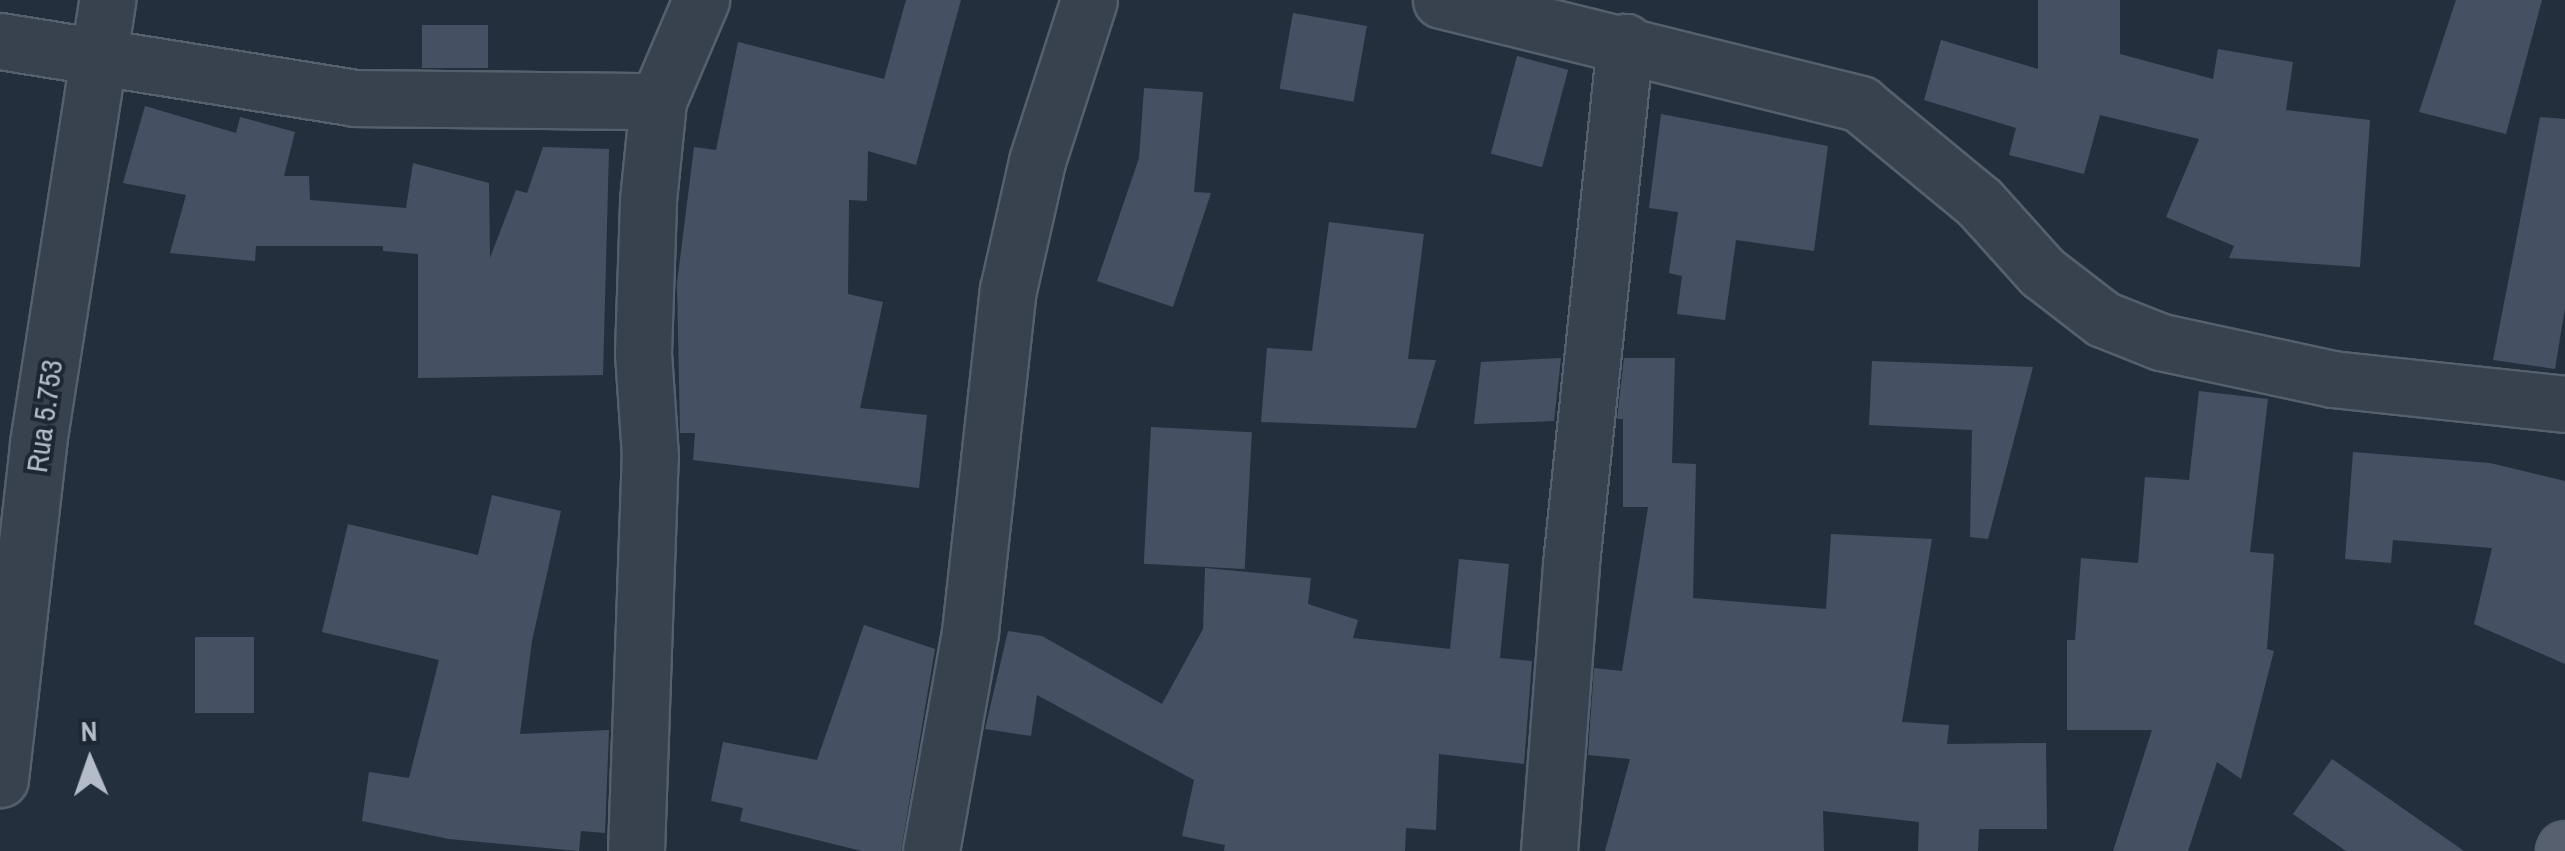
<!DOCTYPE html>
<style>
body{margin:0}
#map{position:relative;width:2565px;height:851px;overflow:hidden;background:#242f3e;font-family:"Archivo Narrow",sans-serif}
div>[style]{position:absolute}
.building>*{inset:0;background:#455162;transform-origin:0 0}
.roads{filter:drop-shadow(2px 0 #565f6c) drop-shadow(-2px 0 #565f6c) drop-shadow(0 2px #565f6c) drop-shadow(0 -2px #565f6c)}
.minor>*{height:55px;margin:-27.5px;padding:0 27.5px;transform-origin:27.5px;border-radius:27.5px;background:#38414e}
.major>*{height:55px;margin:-27.5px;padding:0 27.5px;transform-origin:27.5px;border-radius:27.5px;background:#56606e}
span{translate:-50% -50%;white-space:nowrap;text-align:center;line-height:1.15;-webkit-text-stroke:8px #1d2633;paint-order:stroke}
.street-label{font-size:30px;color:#b4bcc9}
.north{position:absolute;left:40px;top:711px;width:100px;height:100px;-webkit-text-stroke:8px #1d2633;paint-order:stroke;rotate:358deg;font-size:28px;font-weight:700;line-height:40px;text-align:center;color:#b4bcc9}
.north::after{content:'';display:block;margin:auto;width:35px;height:45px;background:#b4bcc9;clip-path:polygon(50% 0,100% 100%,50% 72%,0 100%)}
</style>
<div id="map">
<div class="building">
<i style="clip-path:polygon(906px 0,961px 0,916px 165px,868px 151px,867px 201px,849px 200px,848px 294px,883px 302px,860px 408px,927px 415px,919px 488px,693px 460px,695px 433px,680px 433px,677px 283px,694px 147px,716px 150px,738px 42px,884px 79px)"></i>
<i style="clip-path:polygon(2038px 0,2120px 0,2120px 54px,2213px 79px,2218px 49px,2293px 62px,2286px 110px,2370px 120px,2360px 267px,2229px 258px,2234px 246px,2166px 217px,2199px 139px,2100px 115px,2084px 174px,2009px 155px,2016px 128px,1924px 100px,1941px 40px,2038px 69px)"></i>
<i style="clip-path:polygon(2456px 0,2542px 0,2506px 134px,2419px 112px)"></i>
<i style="left:1293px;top:13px;width:75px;height:77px;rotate:10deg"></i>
<i style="left:488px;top:25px;width:43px;height:66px;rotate:90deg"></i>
<i style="left:1517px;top:56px;width:53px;height:101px;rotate:15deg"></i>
<i style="clip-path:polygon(1144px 88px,1203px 92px,1194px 192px,1211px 193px,1173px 307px,1097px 281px,1139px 158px)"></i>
<i style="clip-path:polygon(145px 106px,236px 133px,240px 117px,295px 132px,284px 176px,309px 176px,310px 200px,406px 208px,413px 163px,489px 183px,490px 258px,516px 190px,527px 193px,543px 147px,609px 149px,603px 375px,418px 378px,418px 254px,383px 251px,383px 246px,256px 246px,255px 261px,170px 253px,186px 195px,123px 183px)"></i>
<i style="clip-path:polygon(1661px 114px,1828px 146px,1814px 251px,1736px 240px,1725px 320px,1677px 314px,1682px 276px,1669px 273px,1678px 212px,1649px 208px)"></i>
<i style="clip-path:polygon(2540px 117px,2565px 119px,2565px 308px,2555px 369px,2493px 360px)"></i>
<i style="clip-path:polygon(1329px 222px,1424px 234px,1408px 359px,1436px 360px,1416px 428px,1261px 422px,1267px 348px,1312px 351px)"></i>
<i style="clip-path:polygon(1561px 358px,1554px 421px,1474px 424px,1481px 362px)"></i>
<i style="clip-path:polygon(1624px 358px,1675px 358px,1672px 463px,1696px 464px,1693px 598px,1826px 609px,1831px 534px,1932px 539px,1902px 722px,1949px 725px,1947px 744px,2046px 743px,2047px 829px,1979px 829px,1978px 851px,1918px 851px,1919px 822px,1823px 811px,1824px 851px,1605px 851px,1630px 759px,1588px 755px,1594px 668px,1622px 671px,1648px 507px,1623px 507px,1623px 419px,1617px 419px)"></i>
<i style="clip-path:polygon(1872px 361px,2033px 367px,1988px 539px,1970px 537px,1972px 430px,1869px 425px)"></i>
<i style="clip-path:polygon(2199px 391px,2268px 399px,2250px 552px,2274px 554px,2267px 649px,2274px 651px,2241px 779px,2217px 762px,2188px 851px,2113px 851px,2152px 730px,2067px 730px,2067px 640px,2075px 640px,2081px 558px,2138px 563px,2145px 477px,2189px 480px)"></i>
<i style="left:1151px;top:427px;width:101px;height:137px;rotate:3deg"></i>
<i style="clip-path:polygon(2353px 452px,2490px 463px,2565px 481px,2565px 664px,2474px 624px,2492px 548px,2393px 540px,2391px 563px,2345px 559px)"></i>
<i style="clip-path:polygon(492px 495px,561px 511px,532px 641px,520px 734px,609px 730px,605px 833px,581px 831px,579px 851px,449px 839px,362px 821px,369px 772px,409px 778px,439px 660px,322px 632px,348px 524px,478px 555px)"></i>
<i style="clip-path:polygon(1459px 559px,1509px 564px,1500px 658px,1532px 661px,1524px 764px,1439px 754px,1436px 830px,1406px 828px,1405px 851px,1224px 851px,1225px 845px,1182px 836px,1194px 780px,1037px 695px,1031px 736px,985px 729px,1008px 631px,1042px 636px,1162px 704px,1203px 629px,1205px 568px,1311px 578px,1308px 604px,1358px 620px,1353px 638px,1450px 649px)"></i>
<i style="clip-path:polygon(864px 625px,935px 649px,901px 851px,862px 851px,740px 821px,743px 808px,711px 801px,723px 742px,817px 760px)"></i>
<i style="left:195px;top:637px;width:59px;height:76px"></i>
<i style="clip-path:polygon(2332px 759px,2464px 851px,2346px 851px,2293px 814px)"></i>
</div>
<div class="roads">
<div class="minor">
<i style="left:1441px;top:0;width:432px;rotate:13.9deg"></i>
<i style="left:1860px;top:104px;width:154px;rotate:39.5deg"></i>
<i style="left:1979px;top:202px;width:94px;rotate:48deg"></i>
<i style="left:2042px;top:272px;width:77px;rotate:37.6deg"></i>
<i style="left:2103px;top:319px;width:62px;rotate:21.6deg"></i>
<i style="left:2161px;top:342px;width:175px;rotate:12.2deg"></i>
<i style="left:2332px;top:379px;width:234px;rotate:6.1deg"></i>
<i style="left:0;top:41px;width:359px;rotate:9.1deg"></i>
<i style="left:354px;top:98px;width:304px;rotate:0.6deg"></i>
<i style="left:0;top:779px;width:338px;rotate:-83.5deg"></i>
<i style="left:38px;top:443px;width:448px;rotate:-81.1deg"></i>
<i style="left:636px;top:851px;width:395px;rotate:-88deg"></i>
<i style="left:650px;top:456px;width:103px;rotate:-93.9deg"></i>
<i style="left:643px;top:353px;width:153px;rotate:-88.1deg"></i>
<i style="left:648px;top:200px;width:100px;rotate:-84.2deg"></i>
<i style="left:658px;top:101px;width:110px;rotate:-66.9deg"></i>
<i style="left:931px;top:851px;width:222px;rotate:-79.9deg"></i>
<i style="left:970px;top:632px;width:344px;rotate:-83.7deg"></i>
<i style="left:1008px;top:290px;width:132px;rotate:-77.3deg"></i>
<i style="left:1037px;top:161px;width:169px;rotate:-72.1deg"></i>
<i style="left:1549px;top:851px;width:288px;rotate:-85.6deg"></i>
<i style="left:1571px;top:564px;width:525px;rotate:-84.09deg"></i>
</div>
<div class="major">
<i style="left:2564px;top:851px;width:2px;rotate:-63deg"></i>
</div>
</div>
<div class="street-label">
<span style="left:44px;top:416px;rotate:-82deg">Rua 5.753</span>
</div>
<div class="north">N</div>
</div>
